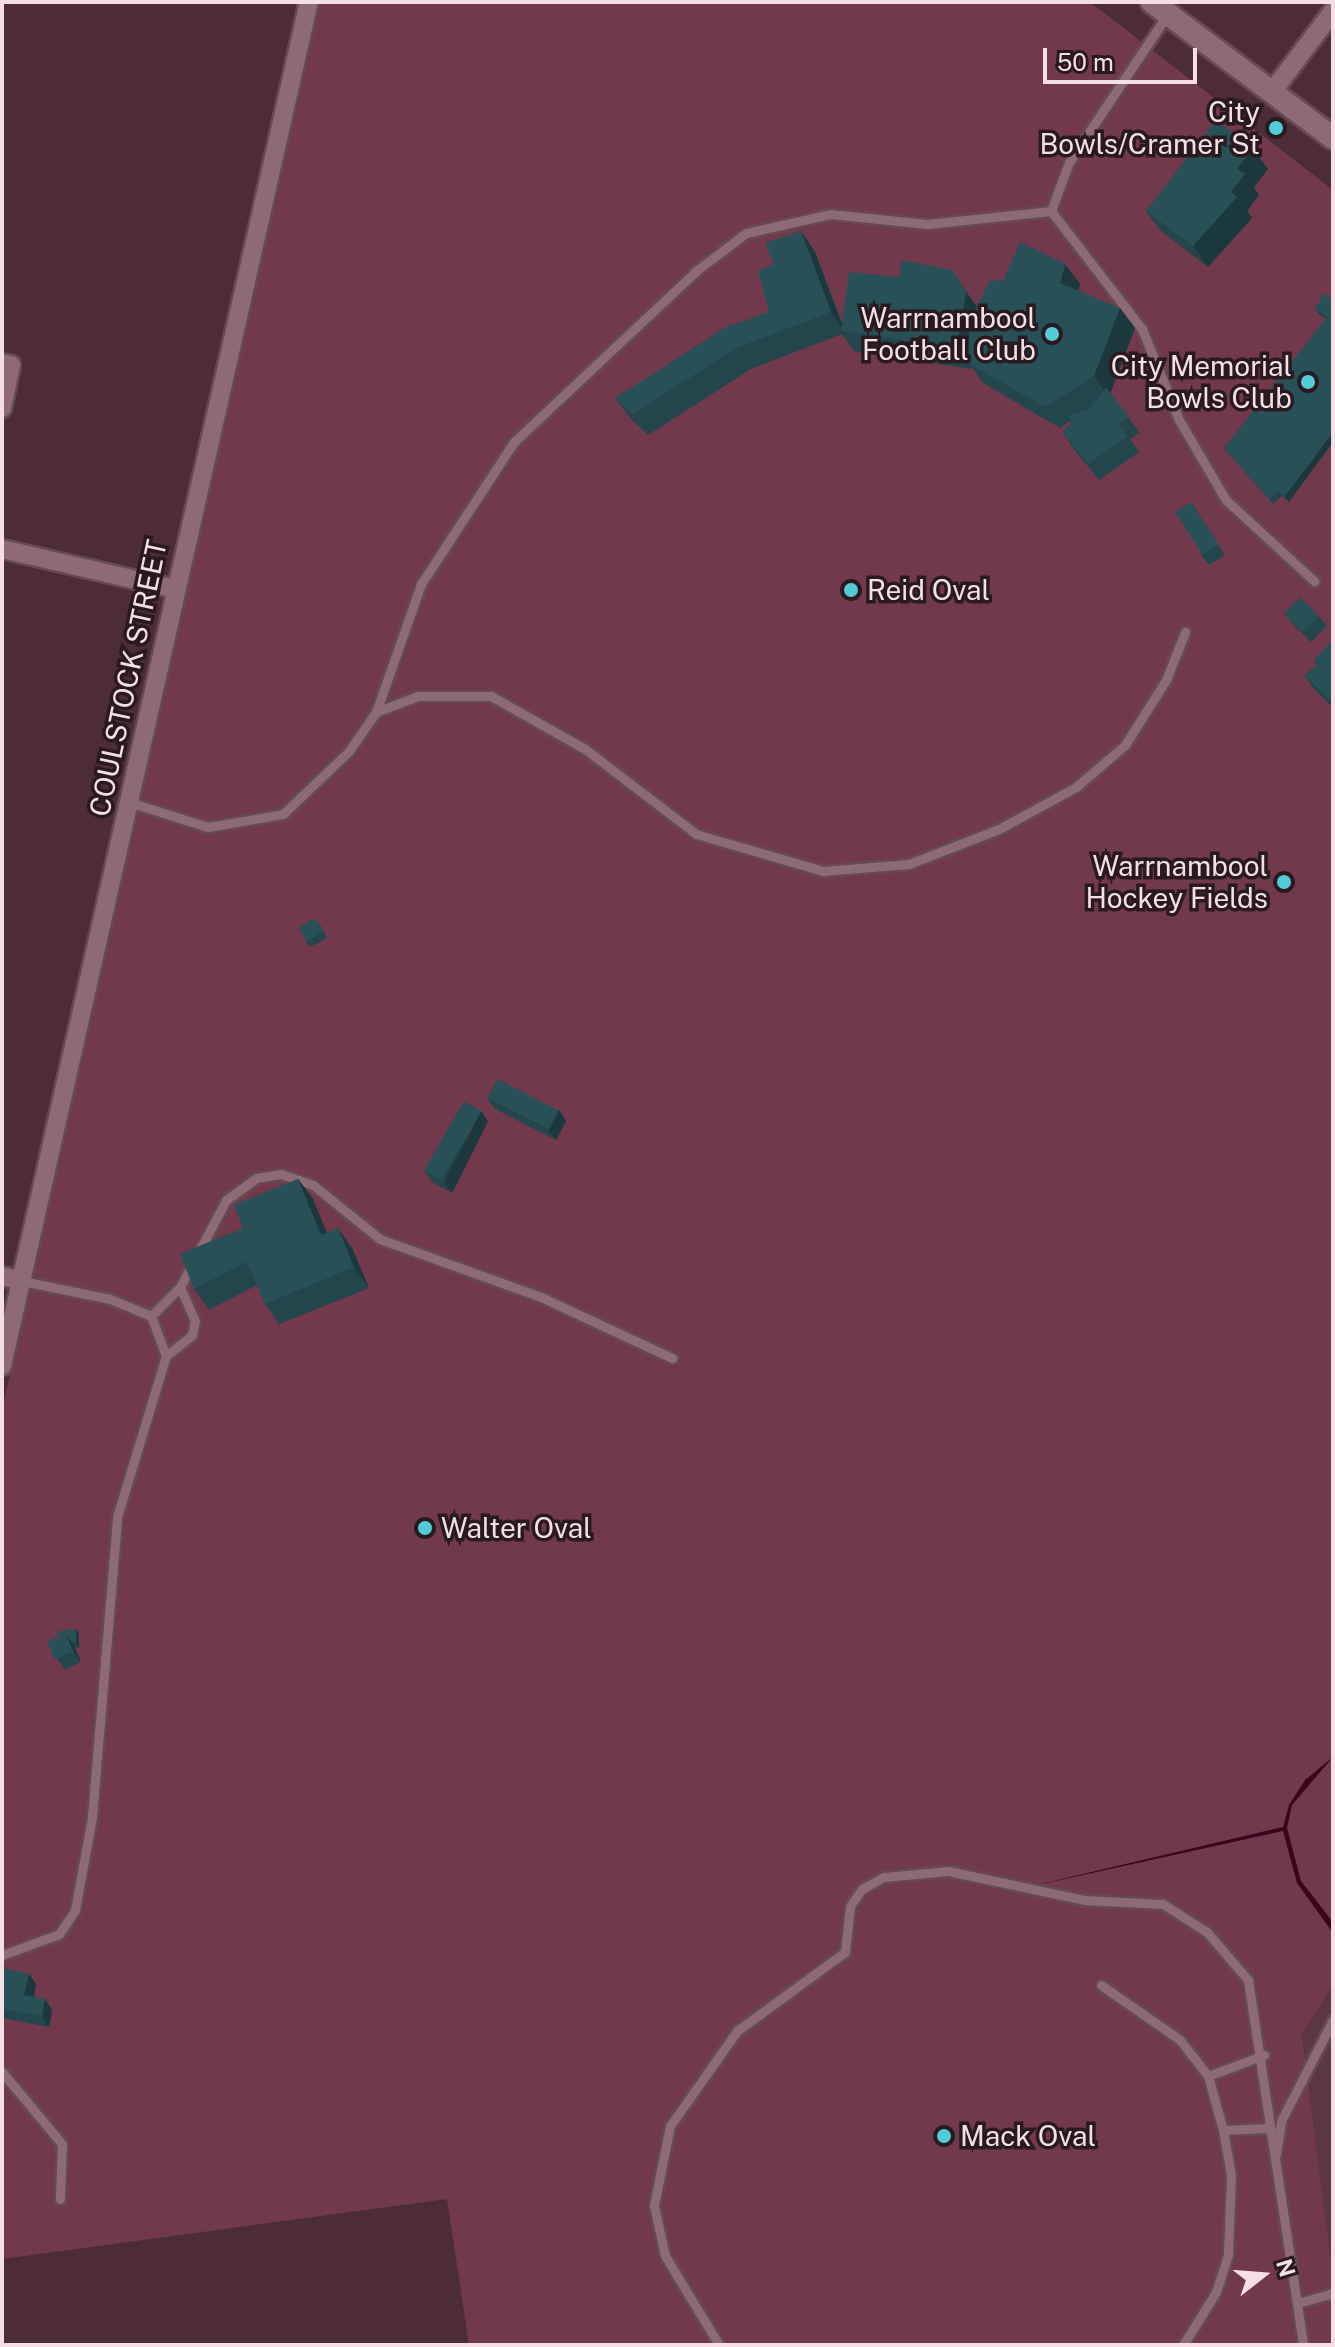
<!DOCTYPE html>
<style>
body{margin:0}
#map{position:relative;width:1335px;height:2347px;overflow:hidden;background:#4c2d37;font-family:"Public Sans",sans-serif}
div>[style]{position:absolute}
.built>*{inset:0;background:#5c3642}
.green>*{inset:0;background:#72394c}
.water>*{inset:0;background:#3a061d}
.roads{filter:drop-shadow(2px 0 #644a52) drop-shadow(-2px 0 #644a52) drop-shadow(0 2px #644a52) drop-shadow(0 -2px #644a52)}
.service>*{height:9px;margin:-4.5px;padding:0 4.5px;transform-origin:4.5px;border-radius:4.5px;background:#8e6a74}
.minor>*{height:18px;margin:-9px;padding:0 9px;transform-origin:9px;border-radius:9px;background:#8e6a74}
.tertiary>*{height:22px;margin:-11px;padding:0 11px;transform-origin:11px;border-radius:11px;background:#8e6a74}
.wall>*{inset:0;background:#22464b}
.shaded-wall>*{inset:0;background:#1b393d}
.building>*{inset:0;background:#275157;transform-origin:0 0}
.dots>*{width:22px;height:22px;translate:-50% -50%;box-sizing:border-box;border:4px solid #291a1f;border-radius:50%}
span{translate:-50% -50%;white-space:nowrap;text-align:center;line-height:1.15;-webkit-text-stroke:7px #291a1f;paint-order:stroke}
.poi-label{font-size:28px;color:#f4dfe5}
.right{translate:-100% -50%;text-align:right}
.left{translate:0 -50%;text-align:left}
.street-label{font-size:28px;color:#f4dfe5}
.frame{position:absolute;inset:0;border:4px solid #f4dfe5;pointer-events:none}
.north{position:absolute;left:1223px;top:2235px;width:80px;height:80px;-webkit-text-stroke:6px #291a1f;paint-order:stroke;rotate:73deg;font-size:22px;font-weight:700;line-height:32px;text-align:center;color:#f4dfe5}
.north::after{content:'';display:block;margin:auto;width:28px;height:36px;background:#f4dfe5;clip-path:polygon(50% 0,100% 100%,50% 72%,0 100%)}
.scale{position:absolute;left:1043px;top:48px;width:154px;height:36px;box-sizing:border-box;border:4px solid #f4dfe5;border-top:0;padding-left:10px;font-size:24px;line-height:28px;white-space:nowrap;color:#f4dfe5;-webkit-text-stroke:6px #291a1f;paint-order:stroke}
</style>
<div id="map">
<div class="built">
<i style="clip-path:polygon(1333px 1985px,1333px 2278px,1302px 2034px)"></i>
</div>
<div class="green">
<i style="clip-path:polygon(319px 2px,1090px 2px,1333px 190px,1333px 1985px,1302px 2034px,1333px 2277px,1333px 2345px,469px 2345px,447px 2199px,2px 2259px,2px 1410px)"></i>
</div>
<div class="water">
<i style="clip-path:polygon(1333px 1757px,1292px 1805px,1287px 1828px,1301px 1881px,1332px 1921px,1333px 1933px,1297px 1883px,1283px 1831px,1028px 1887px,1283px 1827px,1289px 1805px,1305px 1780px)"></i>
</div>
<div class="roads">
<div class="service">
<i style="left:1051px;top:211px;width:149px;rotate:52.4deg"></i>
<i style="left:1142px;top:329px;width:98px;rotate:67.9deg"></i>
<i style="left:1179px;top:420px;width:93px;rotate:59.6deg"></i>
<i style="left:1226px;top:500px;width:120px;rotate:42.6deg"></i>
<i style="left:376px;top:712px;width:45px;rotate:-20.9deg"></i>
<i style="left:418px;top:696px;width:73px"></i>
<i style="left:491px;top:696px;width:108px;rotate:29.4deg"></i>
<i style="left:585px;top:749px;width:140px;rotate:37.4deg"></i>
<i style="left:696px;top:834px;width:132px;rotate:16.2deg"></i>
<i style="left:823px;top:871px;width:86px;rotate:-4.7deg"></i>
<i style="left:909px;top:864px;width:97px;rotate:-21.3deg"></i>
<i style="left:999px;top:829px;width:88px;rotate:-28.6deg"></i>
<i style="left:1076px;top:787px;width:65px;rotate:-40.6deg"></i>
<i style="left:1125px;top:745px;width:77px;rotate:-57.8deg"></i>
<i style="left:1166px;top:680px;width:52px;rotate:-68.4deg"></i>
<i style="left:129px;top:802px;width:83px;rotate:17.6deg"></i>
<i style="left:208px;top:827px;width:76px;rotate:-9.8deg"></i>
<i style="left:283px;top:814px;width:91px;rotate:-43.7deg"></i>
<i style="left:349px;top:751px;width:47px;rotate:-55.3deg"></i>
<i style="left:376px;top:712px;width:136px;rotate:-70.6deg"></i>
<i style="left:421px;top:584px;width:170px;rotate:-56.8deg"></i>
<i style="left:514px;top:442px;width:250px;rotate:-43.2deg"></i>
<i style="left:696px;top:271px;width:63px;rotate:-37.2deg"></i>
<i style="left:746px;top:233px;width:86px;rotate:-12.7deg"></i>
<i style="left:830px;top:214px;width:98px;rotate:5.9deg"></i>
<i style="left:927px;top:224px;width:125px;rotate:-6deg"></i>
<i style="left:1051px;top:211px;width:52px;rotate:-69.8deg"></i>
<i style="left:1069px;top:162px;width:177px;rotate:-56.3deg"></i>
<i style="left:151px;top:1316px;width:41px;rotate:-45deg"></i>
<i style="left:180px;top:1287px;width:98px;rotate:-62.1deg"></i>
<i style="left:226px;top:1200px;width:37px;rotate:-36deg"></i>
<i style="left:256px;top:1178px;width:25px;rotate:-9deg"></i>
<i style="left:281px;top:1174px;width:34px;rotate:19deg"></i>
<i style="left:313px;top:1185px;width:86px;rotate:38.9deg"></i>
<i style="left:380px;top:1239px;width:171px;rotate:19.8deg"></i>
<i style="left:541px;top:1297px;width:145px;rotate:25deg"></i>
<i style="left:166px;top:1356px;width:33px;rotate:-39deg"></i>
<i style="left:192px;top:1335px;width:14px;rotate:-78deg"></i>
<i style="left:195px;top:1321px;width:37px;rotate:-114deg"></i>
<i style="left:2px;top:1955px;width:61px;rotate:-20.2deg"></i>
<i style="left:59px;top:1934px;width:29px;rotate:-56deg"></i>
<i style="left:75px;top:1910px;width:95px;rotate:-79.6deg"></i>
<i style="left:92px;top:1817px;width:301px;rotate:-85.2deg"></i>
<i style="left:117px;top:1517px;width:168px;rotate:-73.1deg"></i>
<i style="left:166px;top:1356px;width:43px;rotate:-110.6deg"></i>
<i style="left:151px;top:1316px;width:44px;rotate:-157.5deg"></i>
<i style="left:110px;top:1299px;width:90px;rotate:-168.4deg"></i>
<i style="left:1101px;top:1985px;width:96px;rotate:34.8deg"></i>
<i style="left:1180px;top:2040px;width:46px;rotate:52.1deg"></i>
<i style="left:1208px;top:2076px;width:56px;rotate:74.5deg"></i>
<i style="left:1223px;top:2130px;width:47px;rotate:-2.4deg"></i>
<i style="left:2px;top:2072px;width:94px;rotate:50.2deg"></i>
<i style="left:62px;top:2144px;width:55px;rotate:92.1deg"></i>
<i style="left:1208px;top:2076px;width:60px;rotate:-20.6deg"></i>
<i style="left:1276px;top:2154px;width:33px;rotate:-81deg"></i>
<i style="left:1281px;top:2121px;width:114px;rotate:-62.8deg"></i>
<i style="left:1298px;top:2303px;width:36px;rotate:-16deg"></i>
<i style="left:719px;top:2345px;width:104px;rotate:-121.2deg"></i>
<i style="left:665px;top:2256px;width:52px;rotate:-102.2deg"></i>
<i style="left:654px;top:2205px;width:81px;rotate:-78.6deg"></i>
<i style="left:670px;top:2126px;width:116px;rotate:-54.8deg"></i>
<i style="left:737px;top:2031px;width:134px;rotate:-36.2deg"></i>
<i style="left:845px;top:1952px;width:46px;rotate:-83.8deg"></i>
<i style="left:850px;top:1906px;width:21px;rotate:-55deg"></i>
<i style="left:862px;top:1889px;width:25px;rotate:-29deg"></i>
<i style="left:884px;top:1877px;width:64px;rotate:-5.4deg"></i>
<i style="left:948px;top:1871px;width:139px;rotate:12deg"></i>
<i style="left:1084px;top:1900px;width:79px;rotate:2.9deg"></i>
<i style="left:1163px;top:1904px;width:52px;rotate:32.5deg"></i>
<i style="left:1207px;top:1932px;width:63px;rotate:49.5deg"></i>
<i style="left:1248px;top:1980px;width:369px;rotate:81.4deg"></i>
<i style="left:1183px;top:2345px;width:62px;rotate:-58.1deg"></i>
<i style="left:1216px;top:2292px;width:40px;rotate:-72deg"></i>
<i style="left:1228px;top:2254px;width:79px;rotate:-87.8deg"></i>
<i style="left:1231px;top:2175px;width:46px;rotate:-100.1deg"></i>
</div>
<div class="minor">
<i style="left:1272px;top:92px;width:101px;rotate:-53deg"></i>
<i style="left:2px;top:363px;width:9px;rotate:13deg"></i>
<i style="left:11px;top:365px;width:44px;rotate:101.8deg"></i>
<i style="left:2px;top:549px;width:178px;rotate:13deg"></i>
<i style="left:2px;top:1276px;width:21px;rotate:14deg"></i>
<i style="left:2px;top:1366px;width:1398px;rotate:-77.32deg"></i>
</div>
<div class="tertiary">
<i style="left:1152px;top:2px;width:226px;rotate:36.9deg"></i>
</div>
</div>
<div class="wall">
<i style="clip-path:polygon(1268px 169px,1254px 187px,1259px 195px,1247px 211px,1252px 218px,1208px 267px,1161px 231px,1146px 211px)"></i>
<i style="clip-path:polygon(801px 231px,815px 252px,842px 323px,899px 277px,952px 270px,977px 307px,1003px 281px,1080px 284px,1078px 290px,1135px 328px,1110px 393px,1140px 433px,1130px 439px,1139px 452px,1099px 480px,1073px 448px,1062px 432px,1072px 423px,1070px 421px,1060px 428px,983px 383px,972px 367px,971px 369px,855px 352px,842px 334px,751px 369px,648px 435px,630px 418px,615px 398px,769px 312px,774px 264px)"></i>
<i style="clip-path:polygon(1333px 299px,1289px 502px,1282px 496px,1273px 504px,1224px 448px,1326px 319px,1319px 314px,1315px 308px)"></i>
<i style="clip-path:polygon(1191px 502px,1225px 555px,1209px 565px,1201px 555px)"></i>
<i style="clip-path:polygon(1285px 614px,1319px 616px,1327px 626px,1311px 642px,1293px 624px)"></i>
<i style="clip-path:polygon(1333px 640px,1333px 708px,1315px 690px,1304px 675px,1317px 665px,1314px 660px)"></i>
<i style="clip-path:polygon(319px 923px,327px 938px,310px 947px,306px 942px)"></i>
<i style="clip-path:polygon(487px 1098px,559px 1110px,566px 1121px,556px 1140px,495px 1109px)"></i>
<i style="clip-path:polygon(488px 1121px,452px 1193px,432px 1182px,425px 1171px)"></i>
<i style="clip-path:polygon(298px 1179px,313px 1199px,326px 1232px,352px 1248px,369px 1288px,279px 1324px,265px 1304px,257px 1285px,209px 1310px,194px 1289px,243px 1228px)"></i>
<i style="clip-path:polygon(79px 1634px,79px 1648px,74px 1647px,81px 1662px,65px 1670px,57px 1659px)"></i>
<i style="clip-path:polygon(2px 1968px,29px 1974px,36px 1984px,34px 1997px,45px 1999px,52px 2010px,49px 2027px,2px 2018px)"></i>
</div>
<div class="shaded-wall">
<i style="clip-path:polygon(1253px 148px,1268px 169px,1254px 187px,1259px 195px,1247px 211px,1252px 218px,1208px 267px,1193px 246px,1231px 192px,1237px 169px)"></i>
<i style="clip-path:polygon(801px 231px,815px 252px,845px 333px,831px 312px)"></i>
<i style="clip-path:polygon(1065px 264px,1080px 284px,1075px 304px,1060px 283px)"></i>
<i style="clip-path:polygon(966px 292px,981px 312px,968px 363px,971px 369px,957px 348px)"></i>
<i style="clip-path:polygon(1120px 308px,1135px 328px,1109px 397px,1094px 376px)"></i>
<i style="clip-path:polygon(1333px 432px,1333px 442px,1289px 502px,1285px 496px)"></i>
<i style="clip-path:polygon(559px 1110px,566px 1121px,556px 1140px,548px 1130px)"></i>
<i style="clip-path:polygon(481px 1111px,488px 1121px,452px 1193px,444px 1182px)"></i>
<i style="clip-path:polygon(298px 1179px,313px 1199px,336px 1255px,321px 1235px)"></i>
<i style="clip-path:polygon(338px 1228px,352px 1248px,369px 1288px,354px 1267px)"></i>
<i style="clip-path:polygon(76px 1629px,79px 1634px,79px 1648px,76px 1643px)"></i>
<i style="clip-path:polygon(65px 1633px,73px 1643px,81px 1662px,73px 1651px)"></i>
<i style="clip-path:polygon(29px 1974px,36px 1984px,32px 2006px,24px 1995px)"></i>
<i style="clip-path:polygon(45px 1999px,52px 2010px,49px 2027px,42px 2016px)"></i>
</div>
<div class="building">
<i style="clip-path:polygon(1216px 120px,1253px 148px,1237px 169px,1245px 174px,1231px 192px,1237px 197px,1193px 246px,1146px 211px)"></i>
<i style="clip-path:polygon(801px 231px,831px 312px,736px 348px,633px 414px,615px 398px,726px 327px,769px 312px,758px 271px,774px 264px,765px 243px)"></i>
<i style="clip-path:polygon(1020px 242px,1065px 264px,1060px 283px,1120px 308px,1094px 376px,1045px 407px,968px 363px,969px 322px,990px 280px,1003px 281px)"></i>
<i style="clip-path:polygon(902px 260px,952px 270px,966px 292px,957px 348px,841px 331px,849px 272px,899px 277px)"></i>
<i style="clip-path:polygon(1324px 293px,1333px 299px,1333px 432px,1285px 496px,1278px 491px,1269px 499px,1224px 448px,1327px 317px,1315px 308px)"></i>
<i style="clip-path:polygon(1106px 387px,1129px 417px,1119px 424px,1128px 436px,1088px 464px,1062px 432px,1073px 422px,1067px 416px,1089px 409px)"></i>
<i style="left:1191px;top:502px;width:50px;height:19px;rotate:57deg"></i>
<i style="left:1300px;top:597px;width:27px;height:23px;rotate:45deg"></i>
<i style="clip-path:polygon(1333px 640px,1333px 703px,1304px 675px,1319px 664px,1314px 660px)"></i>
<i style="left:315px;top:918px;width:16px;height:19px;rotate:60deg"></i>
<i style="left:497px;top:1079px;width:69px;height:21px;rotate:27deg"></i>
<i style="left:464px;top:1101px;width:20px;height:80px;rotate:30deg"></i>
<i style="clip-path:polygon(298px 1179px,321px 1235px,338px 1228px,354px 1267px,265px 1304px,247px 1262px,194px 1289px,180px 1254px,243px 1228px,234px 1205px)"></i>
<i style="clip-path:polygon(76px 1629px,76px 1643px,72px 1642px,65px 1633px,57px 1637px,58px 1631px)"></i>
<i style="left:65px;top:1633px;width:20px;height:20px;rotate:66deg"></i>
<i style="clip-path:polygon(2px 1968px,29px 1974px,24px 1995px,45px 1999px,42px 2016px,2px 2009px)"></i>
</div>
<div class="dots">
<i style="left:1276px;top:128px;background:#52cbd9"></i>
<i style="left:1052px;top:334px;background:#52cbd9"></i>
<i style="left:1308px;top:382px;background:#52cbd9"></i>
<i style="left:851px;top:590px;background:#52cbd9"></i>
<i style="left:1284px;top:882px;background:#52cbd9"></i>
<i style="left:425px;top:1528px;background:#52cbd9"></i>
<i style="left:944px;top:2136px;background:#52cbd9"></i>
</div>
<div class="poi-label">
<span class="right" style="left:1260px;top:128px">City<br>Bowls/Cramer St</span>
<span class="right" style="left:1036px;top:334px">Warrnambool<br>Football Club</span>
<span class="right" style="left:1292px;top:382px">City Memorial<br>Bowls Club</span>
<span class="left" style="left:867px;top:590px">Reid Oval</span>
<span class="right" style="left:1268px;top:882px">Warrnambool<br>Hockey Fields</span>
<span class="left" style="left:441px;top:1528px">Walter Oval</span>
<span class="left" style="left:960px;top:2136px">Mack Oval</span>
</div>
<div class="street-label">
<span style="left:128px;top:678px;rotate:-78deg">COULSTOCK STREET</span>
</div>
<div class="frame"></div>
<div class="north">N</div>
<div class="scale">50 m</div>
</div>
